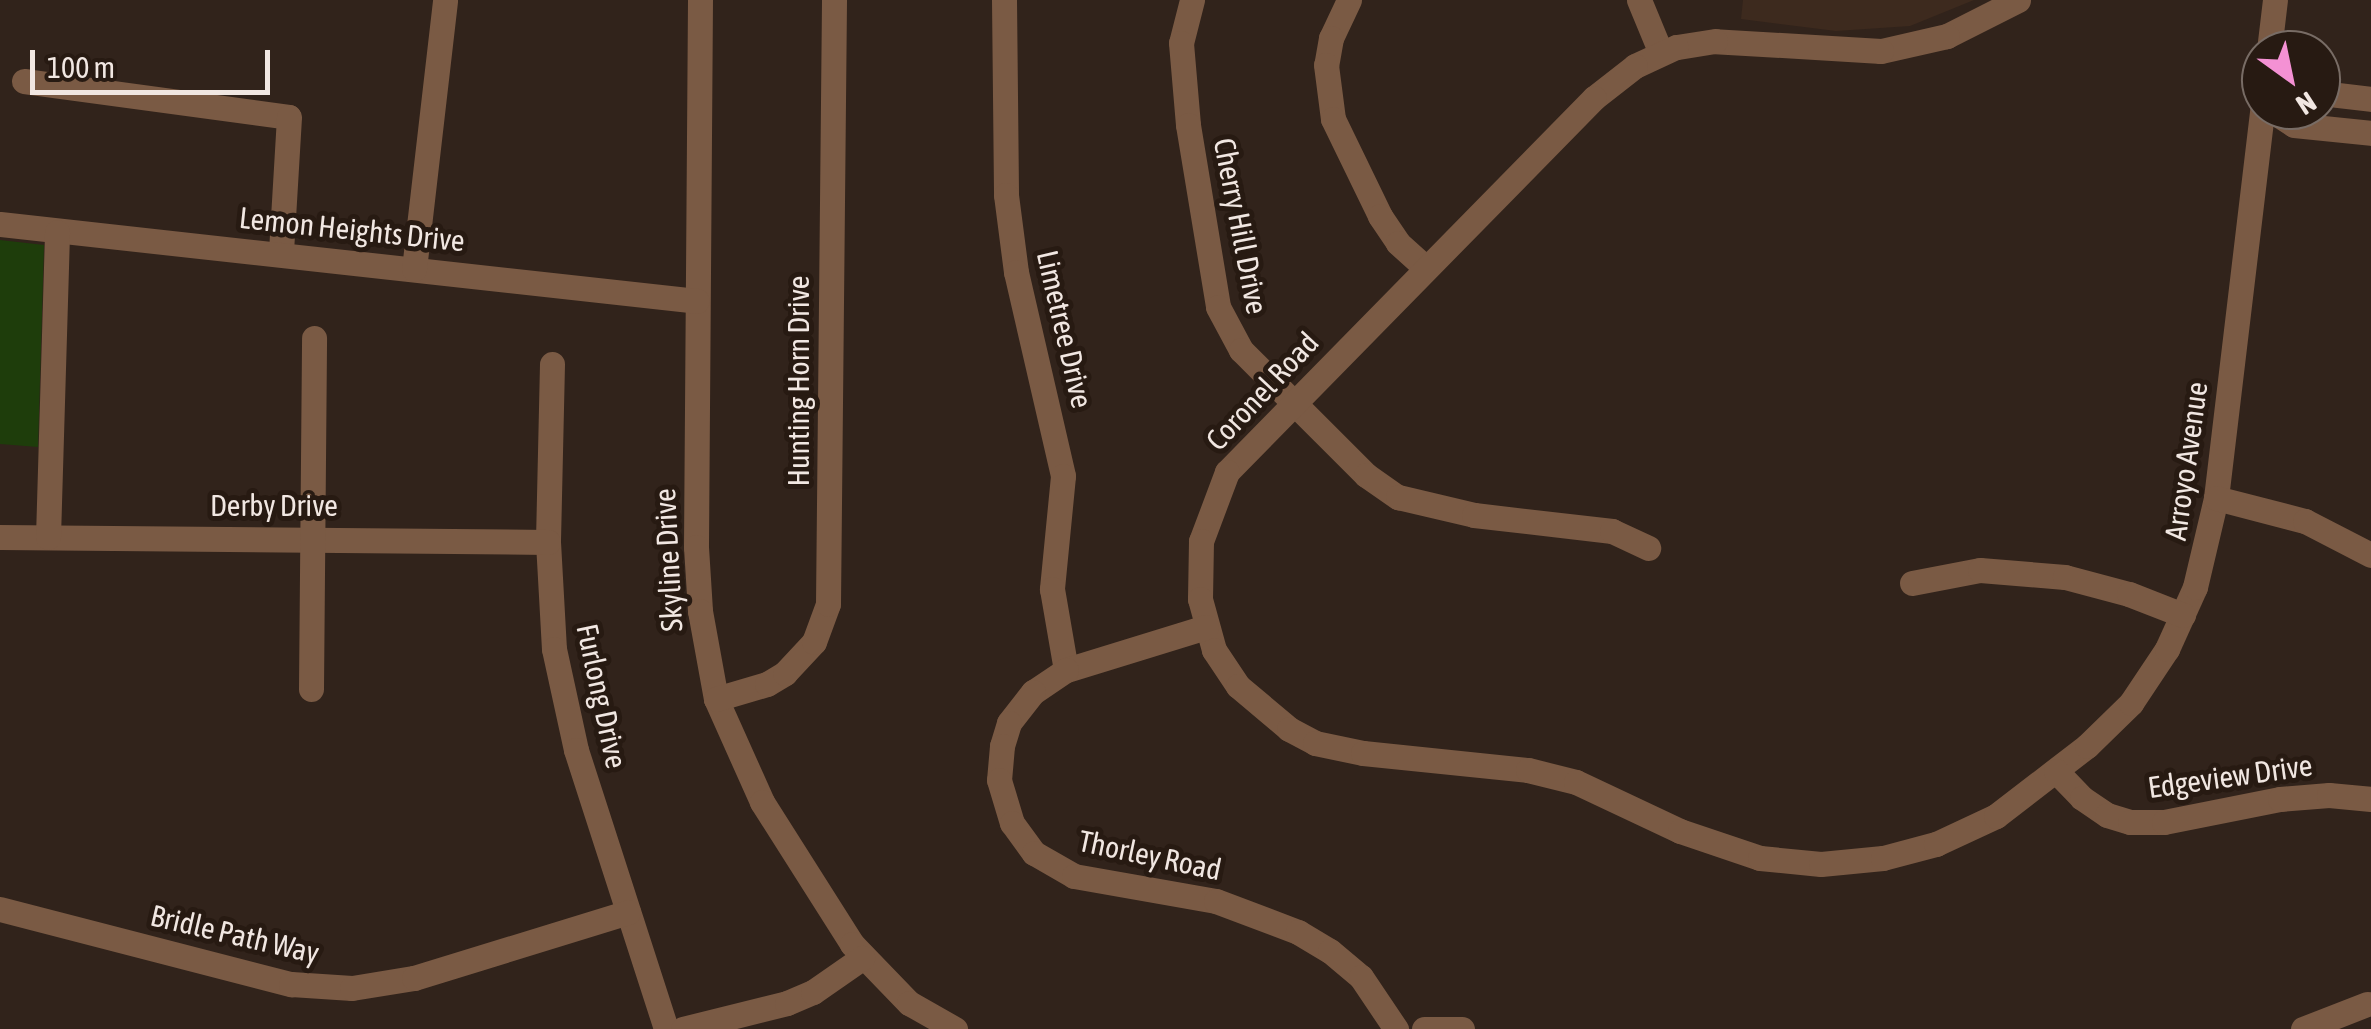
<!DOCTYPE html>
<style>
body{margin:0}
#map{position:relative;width:2371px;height:1029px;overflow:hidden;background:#31231b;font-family:"Asap Condensed",sans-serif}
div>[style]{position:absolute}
.built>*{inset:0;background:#3d2a1e}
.green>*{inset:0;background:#1e3d0b}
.minor>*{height:25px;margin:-12.5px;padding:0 12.5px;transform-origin:12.5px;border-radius:12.5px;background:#7a5a44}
span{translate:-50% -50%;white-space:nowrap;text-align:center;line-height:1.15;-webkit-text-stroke:10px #271a12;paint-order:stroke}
.street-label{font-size:30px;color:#f1e7e2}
.north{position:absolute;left:2241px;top:30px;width:100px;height:100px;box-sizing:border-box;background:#271a12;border:2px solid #786c65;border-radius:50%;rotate:147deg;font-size:28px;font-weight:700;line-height:40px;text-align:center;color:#f1e7e2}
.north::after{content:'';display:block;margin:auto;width:35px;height:45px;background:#f491d4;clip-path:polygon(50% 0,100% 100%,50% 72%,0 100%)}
.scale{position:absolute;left:30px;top:50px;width:240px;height:45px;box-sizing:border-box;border:5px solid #f1e7e2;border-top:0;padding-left:12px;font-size:30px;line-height:35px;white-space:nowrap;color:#f1e7e2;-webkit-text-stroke:8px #271a12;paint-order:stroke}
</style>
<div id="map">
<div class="built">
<i style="clip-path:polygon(1743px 0,1974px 0,1910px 26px,1836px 31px,1741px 19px)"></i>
</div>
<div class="green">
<i style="clip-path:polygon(0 240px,44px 245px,38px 447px,0 444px)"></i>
</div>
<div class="minor">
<i style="left:700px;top:0;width:547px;rotate:90.42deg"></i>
<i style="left:696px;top:547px;width:64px;rotate:86.4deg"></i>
<i style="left:700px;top:611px;width:89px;rotate:79.7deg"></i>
<i style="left:716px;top:699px;width:113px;rotate:65.9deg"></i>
<i style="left:762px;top:802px;width:168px;rotate:57.6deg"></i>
<i style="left:852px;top:944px;width:82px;rotate:46deg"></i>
<i style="left:909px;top:1003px;width:53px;rotate:29.5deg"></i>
<i style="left:1004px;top:0;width:195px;rotate:89.4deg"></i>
<i style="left:1006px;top:195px;width:78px;rotate:82.6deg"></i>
<i style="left:1016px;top:272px;width:209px;rotate:77deg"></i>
<i style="left:1063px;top:476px;width:114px;rotate:95.6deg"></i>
<i style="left:1052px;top:589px;width:82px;rotate:80.2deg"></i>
<i style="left:1192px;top:0;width:44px;rotate:104.3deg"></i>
<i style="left:1181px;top:43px;width:82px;rotate:85.1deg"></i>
<i style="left:1188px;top:125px;width:184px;rotate:80.6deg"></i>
<i style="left:1218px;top:307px;width:49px;rotate:61.9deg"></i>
<i style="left:1241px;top:350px;width:177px;rotate:45deg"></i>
<i style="left:1366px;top:475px;width:39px;rotate:35deg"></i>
<i style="left:1398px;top:497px;width:78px;rotate:13.3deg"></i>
<i style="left:1474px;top:515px;width:139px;rotate:6.6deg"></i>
<i style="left:1612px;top:531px;width:40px;rotate:25deg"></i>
<i style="left:1349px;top:0;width:42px;rotate:115.3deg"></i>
<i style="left:1331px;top:38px;width:27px;rotate:100deg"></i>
<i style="left:1326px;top:65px;width:54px;rotate:82.6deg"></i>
<i style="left:1333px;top:119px;width:108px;rotate:64.1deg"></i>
<i style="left:1380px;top:216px;width:32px;rotate:56deg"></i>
<i style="left:1398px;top:243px;width:38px;rotate:42deg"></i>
<i style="left:1639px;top:0;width:57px;rotate:67.5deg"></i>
<i style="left:2018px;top:0;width:80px;rotate:153.1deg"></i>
<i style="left:1947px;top:36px;width:68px;rotate:167.2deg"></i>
<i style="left:1881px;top:51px;width:166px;rotate:-176.6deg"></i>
<i style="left:1715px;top:41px;width:39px;rotate:171deg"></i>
<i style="left:1676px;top:47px;width:45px;rotate:155.1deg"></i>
<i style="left:1635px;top:66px;width:52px;rotate:142deg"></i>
<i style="left:1594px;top:98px;width:524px;rotate:134.46deg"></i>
<i style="left:1227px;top:472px;width:74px;rotate:110.6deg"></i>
<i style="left:1201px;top:541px;width:58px;rotate:91deg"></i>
<i style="left:1200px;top:599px;width:53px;rotate:74.6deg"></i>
<i style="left:1214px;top:650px;width:43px;rotate:56.3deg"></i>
<i style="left:1238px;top:686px;width:67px;rotate:40.1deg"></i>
<i style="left:1289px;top:729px;width:30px;rotate:28deg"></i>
<i style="left:1315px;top:743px;width:49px;rotate:11.8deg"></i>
<i style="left:1363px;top:753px;width:166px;rotate:5.9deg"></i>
<i style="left:1528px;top:770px;width:49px;rotate:14deg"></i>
<i style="left:1576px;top:782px;width:115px;rotate:25.2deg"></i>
<i style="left:1680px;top:831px;width:84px;rotate:18.6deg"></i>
<i style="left:1760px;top:858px;width:61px;rotate:5.6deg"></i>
<i style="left:1821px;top:864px;width:62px;rotate:-5.5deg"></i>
<i style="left:1883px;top:858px;width:55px;rotate:-14.8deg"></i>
<i style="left:1936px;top:844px;width:66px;rotate:-25deg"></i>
<i style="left:1996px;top:816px;width:115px;rotate:-37.6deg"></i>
<i style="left:2087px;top:746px;width:62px;rotate:-44.3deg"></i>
<i style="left:2131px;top:703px;width:65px;rotate:-56.3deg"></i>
<i style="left:2167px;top:649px;width:68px;rotate:-65.7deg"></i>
<i style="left:2195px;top:587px;width:91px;rotate:-76.7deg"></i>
<i style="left:2216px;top:498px;width:391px;rotate:-83.2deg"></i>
<i style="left:2269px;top:50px;width:50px;rotate:-83.2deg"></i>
<i style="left:24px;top:81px;width:267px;rotate:7.7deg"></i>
<i style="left:289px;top:117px;width:136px;rotate:93.4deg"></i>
<i style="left:2321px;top:93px;width:50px;rotate:6.8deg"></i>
<i style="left:2271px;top:110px;width:27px;rotate:33deg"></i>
<i style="left:2294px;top:125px;width:77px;rotate:5.9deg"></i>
<i style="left:0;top:224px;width:701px;rotate:6.3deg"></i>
<i style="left:414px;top:269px;width:270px;rotate:-83.4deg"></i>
<i style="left:552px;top:364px;width:178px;rotate:91.3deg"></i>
<i style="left:548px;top:542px;width:107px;rotate:86.8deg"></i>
<i style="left:554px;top:649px;width:103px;rotate:77.7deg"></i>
<i style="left:576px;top:750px;width:293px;rotate:72.1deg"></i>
<i style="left:2216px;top:498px;width:92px;rotate:14.5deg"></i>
<i style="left:2305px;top:521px;width:74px;rotate:27.3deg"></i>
<i style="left:0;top:537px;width:548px;rotate:0.52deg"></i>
<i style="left:48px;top:537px;width:305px;rotate:-88.3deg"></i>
<i style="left:1912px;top:583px;width:69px;rotate:-10.8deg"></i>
<i style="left:1980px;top:570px;width:85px;rotate:4.7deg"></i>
<i style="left:2065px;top:577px;width:66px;rotate:14.9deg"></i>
<i style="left:2129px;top:594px;width:58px;rotate:21.3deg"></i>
<i style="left:1206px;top:627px;width:146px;rotate:162.9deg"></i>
<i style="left:1066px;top:670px;width:40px;rotate:146deg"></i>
<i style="left:1033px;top:692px;width:39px;rotate:128deg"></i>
<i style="left:1009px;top:723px;width:24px;rotate:107deg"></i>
<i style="left:1002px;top:746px;width:34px;rotate:95deg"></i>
<i style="left:999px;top:780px;width:45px;rotate:73.2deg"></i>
<i style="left:1012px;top:823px;width:37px;rotate:54deg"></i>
<i style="left:1034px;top:853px;width:46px;rotate:29.9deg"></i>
<i style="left:1074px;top:876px;width:144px;rotate:10deg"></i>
<i style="left:1216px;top:901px;width:88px;rotate:20.7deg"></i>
<i style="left:1298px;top:932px;width:37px;rotate:31deg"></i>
<i style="left:1330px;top:951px;width:40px;rotate:40deg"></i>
<i style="left:1361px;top:977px;width:63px;rotate:56.1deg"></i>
<i style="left:311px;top:689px;width:351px;rotate:-89.5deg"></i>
<i style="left:716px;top:699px;width:53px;rotate:-16.4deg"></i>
<i style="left:767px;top:684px;width:21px;rotate:-31deg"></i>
<i style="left:785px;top:673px;width:42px;rotate:-46.9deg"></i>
<i style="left:814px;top:642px;width:40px;rotate:-69.8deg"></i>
<i style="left:828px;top:604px;width:604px;rotate:-89.43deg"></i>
<i style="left:2056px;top:771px;width:37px;rotate:46deg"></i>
<i style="left:2082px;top:798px;width:30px;rotate:34deg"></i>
<i style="left:2107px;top:815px;width:24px;rotate:17deg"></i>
<i style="left:2130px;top:822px;width:34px"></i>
<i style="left:2164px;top:822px;width:118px;rotate:-11.2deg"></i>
<i style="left:2280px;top:799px;width:49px;rotate:-4.7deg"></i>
<i style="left:2329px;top:795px;width:42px;rotate:5.4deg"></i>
<i style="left:0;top:909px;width:301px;rotate:14.5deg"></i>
<i style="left:291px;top:984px;width:61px;rotate:3.8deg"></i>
<i style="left:352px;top:988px;width:63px;rotate:-9.2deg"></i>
<i style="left:414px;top:978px;width:224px;rotate:-17.1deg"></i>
<i style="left:683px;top:1029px;width:107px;rotate:-14deg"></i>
<i style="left:787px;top:1003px;width:28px;rotate:-23deg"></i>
<i style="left:813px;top:992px;width:60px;rotate:-34.8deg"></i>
<i style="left:1424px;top:1029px;width:38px"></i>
<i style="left:2303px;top:1029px;width:69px;rotate:-21.3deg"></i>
</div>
<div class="street-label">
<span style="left:1241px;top:226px;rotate:79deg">Cherry Hill Drive</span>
<span style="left:352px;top:229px;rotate:6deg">Lemon Heights Drive</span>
<span style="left:1065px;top:329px;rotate:77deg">Limetree Drive</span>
<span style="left:798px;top:381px;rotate:-90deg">Hunting Horn Drive</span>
<span style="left:1262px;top:391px;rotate:-47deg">Coronel Road</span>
<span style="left:2186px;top:461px;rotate:-82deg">Arroyo Avenue</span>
<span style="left:274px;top:505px">Derby Drive</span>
<span style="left:668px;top:560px;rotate:-93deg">Skyline Drive</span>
<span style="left:602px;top:696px;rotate:78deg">Furlong Drive</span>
<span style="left:2230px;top:776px;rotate:-8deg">Edgeview Drive</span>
<span style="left:1150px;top:855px;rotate:12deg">Thorley Road</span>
<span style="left:235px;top:934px;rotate:13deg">Bridle Path Way</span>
</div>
<div class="north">N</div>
<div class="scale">100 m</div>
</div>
